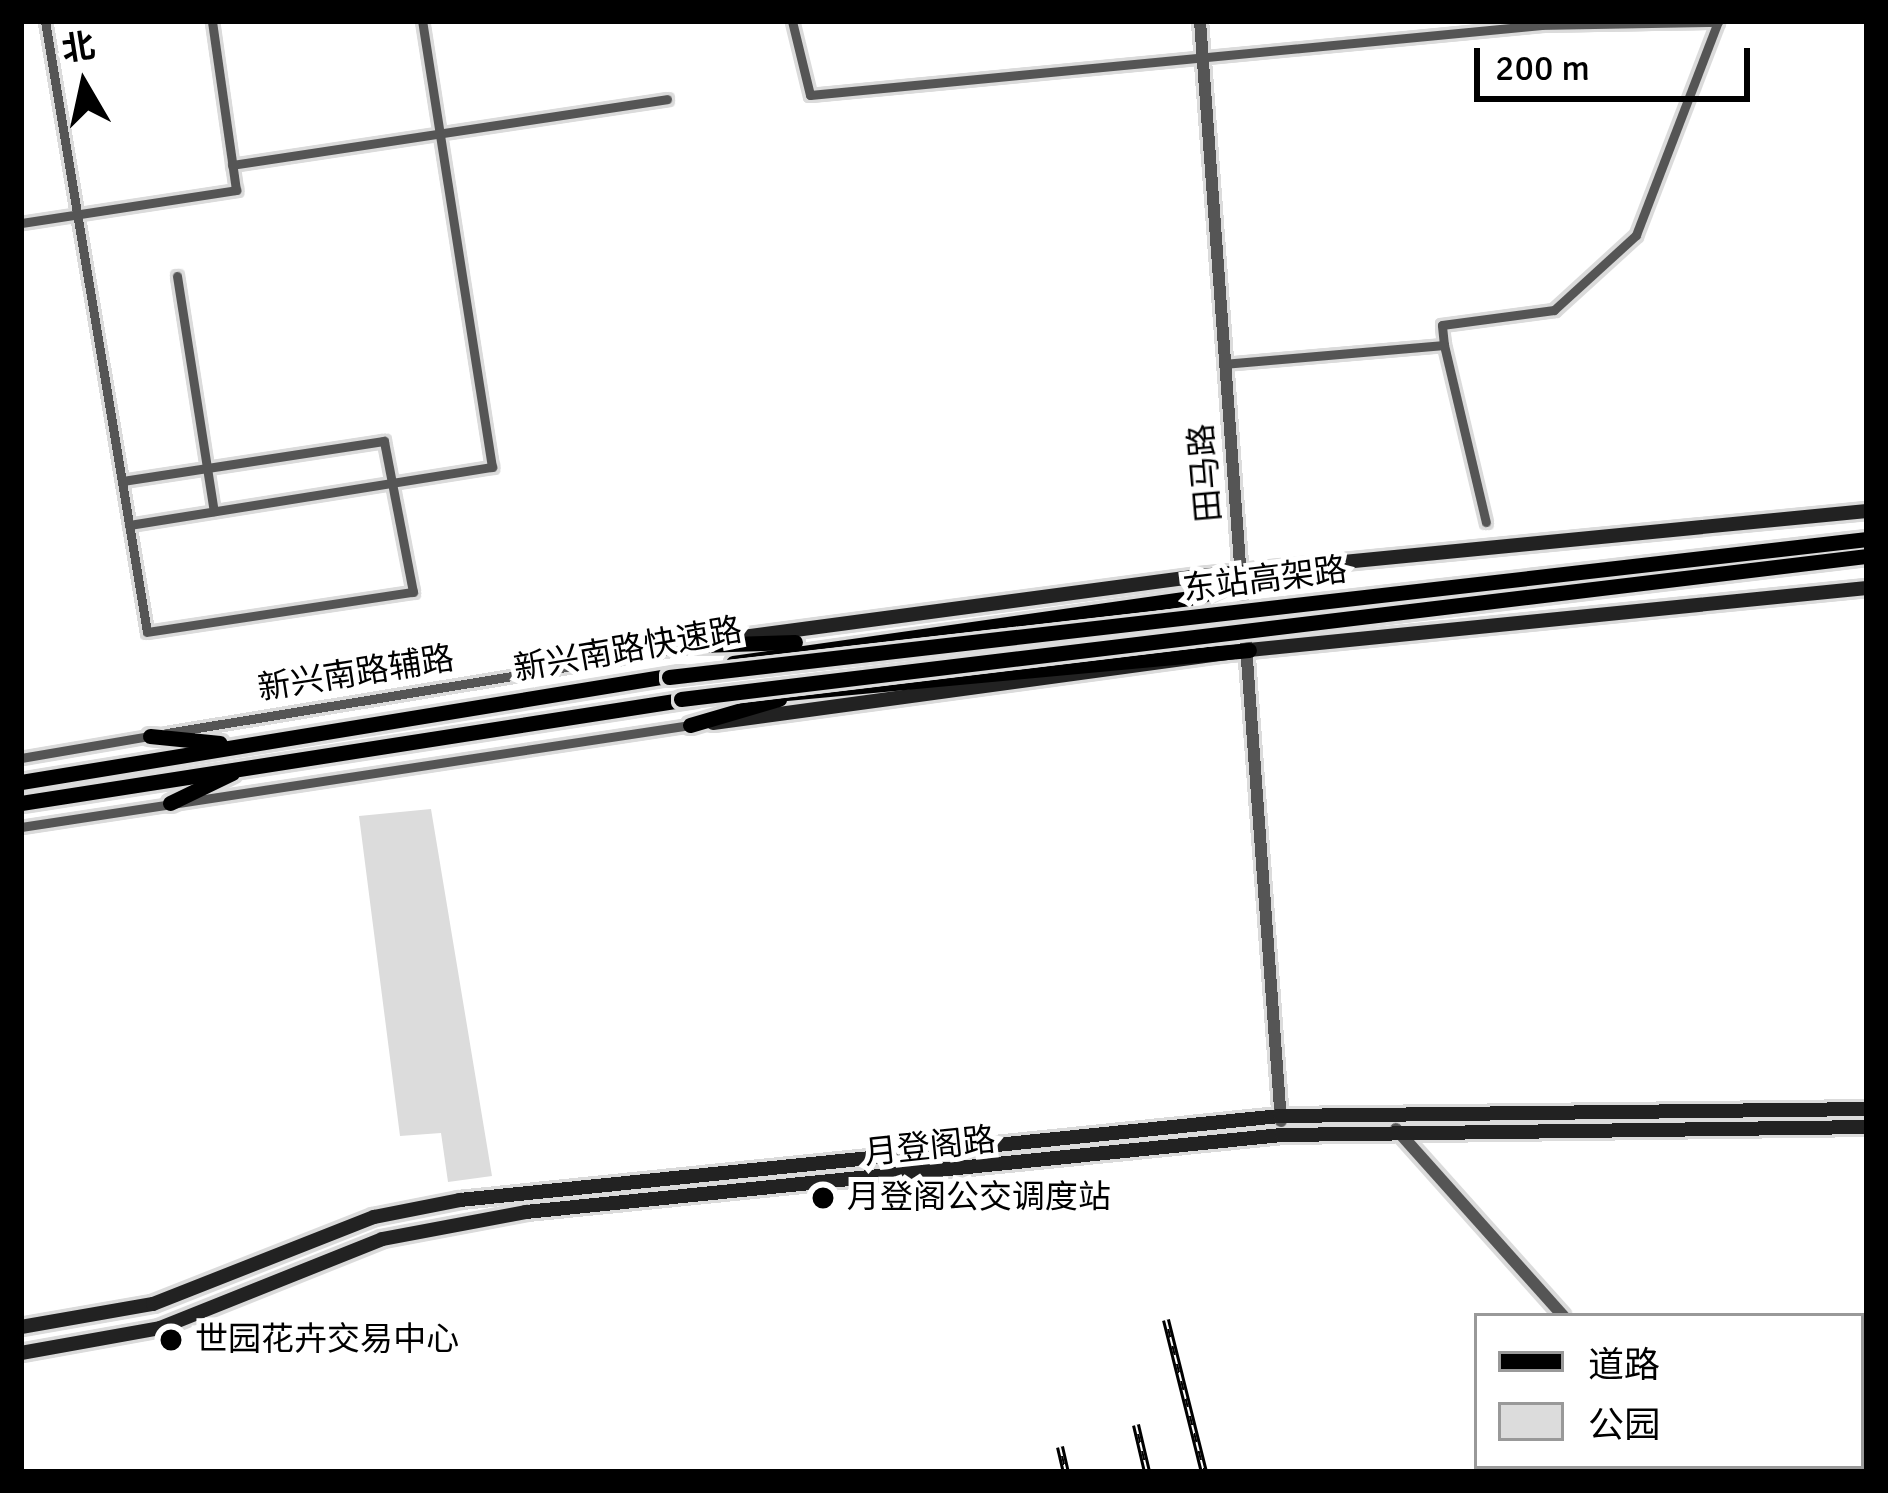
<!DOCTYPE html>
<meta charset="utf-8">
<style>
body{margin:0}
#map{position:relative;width:1888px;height:1493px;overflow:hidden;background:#fff;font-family:Signika,"Noto Sans SC",sans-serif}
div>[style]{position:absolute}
.green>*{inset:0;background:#dcdcdc}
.roads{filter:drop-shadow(3px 0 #dbdbdb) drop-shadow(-3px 0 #dbdbdb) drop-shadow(0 3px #dbdbdb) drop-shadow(0 -3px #dbdbdb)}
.minor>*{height:9px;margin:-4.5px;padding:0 4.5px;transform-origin:4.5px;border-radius:4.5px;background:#555}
.tertiary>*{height:12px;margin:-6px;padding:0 6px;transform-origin:6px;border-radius:6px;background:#555}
.secondary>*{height:14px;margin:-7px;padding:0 7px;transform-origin:7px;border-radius:7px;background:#222}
.primary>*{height:15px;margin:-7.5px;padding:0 7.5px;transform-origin:7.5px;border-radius:7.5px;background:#000}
.rail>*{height:8px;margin-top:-4px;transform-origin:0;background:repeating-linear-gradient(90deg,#fff 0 9px,#000 0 18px);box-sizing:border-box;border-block:3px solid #000}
.bridges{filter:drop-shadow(3px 0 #dbdbdb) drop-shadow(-3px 0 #dbdbdb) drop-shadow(0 3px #dbdbdb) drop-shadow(0 -3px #dbdbdb)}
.primary-bridge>*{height:15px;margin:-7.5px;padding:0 7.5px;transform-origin:7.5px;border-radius:7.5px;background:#000}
.dots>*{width:33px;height:33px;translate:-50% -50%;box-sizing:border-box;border:6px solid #fff;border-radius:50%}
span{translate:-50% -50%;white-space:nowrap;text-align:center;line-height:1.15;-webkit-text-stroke:10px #fff;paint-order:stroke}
.street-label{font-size:33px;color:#000}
.poi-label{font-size:33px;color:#000}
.left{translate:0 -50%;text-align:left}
.frame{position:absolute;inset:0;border:24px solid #000;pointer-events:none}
.legend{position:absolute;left:1474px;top:1313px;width:390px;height:156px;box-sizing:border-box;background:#fff;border:3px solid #999;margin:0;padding:15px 21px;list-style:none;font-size:36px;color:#000}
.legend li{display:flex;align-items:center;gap:24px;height:60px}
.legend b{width:60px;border:3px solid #999}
.north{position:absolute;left:24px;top:24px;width:120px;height:120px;-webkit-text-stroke:9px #fff;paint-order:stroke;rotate:351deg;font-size:33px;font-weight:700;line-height:48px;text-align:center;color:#000}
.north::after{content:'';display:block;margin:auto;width:42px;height:54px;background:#000;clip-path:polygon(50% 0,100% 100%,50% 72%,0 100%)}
.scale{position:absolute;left:1474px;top:48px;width:276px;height:54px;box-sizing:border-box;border:6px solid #000;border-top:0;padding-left:15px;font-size:36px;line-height:42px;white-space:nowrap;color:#000;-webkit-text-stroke:9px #fff;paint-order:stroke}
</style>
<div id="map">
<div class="green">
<i style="clip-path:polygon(431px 809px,492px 1176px,448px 1182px,441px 1133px,400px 1136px,359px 816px)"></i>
</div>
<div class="roads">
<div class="minor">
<i style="left:45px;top:21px;width:619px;rotate:80.52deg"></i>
<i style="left:147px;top:632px;width:269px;rotate:-8.6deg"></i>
<i style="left:413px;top:592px;width:154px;rotate:-100.9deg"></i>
<i style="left:384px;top:441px;width:265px;rotate:171.3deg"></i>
<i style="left:792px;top:21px;width:76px;rotate:76.3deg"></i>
<i style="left:810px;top:95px;width:735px;rotate:-5.46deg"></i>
<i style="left:1542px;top:25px;width:176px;rotate:-1deg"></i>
<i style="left:232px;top:165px;width:440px;rotate:-8.6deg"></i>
<i style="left:21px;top:223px;width:218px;rotate:-8.7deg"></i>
<i style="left:236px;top:190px;width:171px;rotate:-98.1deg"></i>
<i style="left:177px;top:276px;width:238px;rotate:81.1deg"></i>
<i style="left:1444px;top:345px;width:20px;rotate:-96deg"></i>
<i style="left:1442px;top:325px;width:113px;rotate:-7.6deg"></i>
<i style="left:1554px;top:310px;width:111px;rotate:-42.4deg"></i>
<i style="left:1636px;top:235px;width:229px;rotate:-69deg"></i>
<i style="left:1223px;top:364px;width:222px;rotate:-4.9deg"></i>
<i style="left:1444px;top:345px;width:182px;rotate:76.7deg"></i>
<i style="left:129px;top:525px;width:368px;rotate:-9.1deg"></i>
<i style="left:492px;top:467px;width:451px;rotate:-98.9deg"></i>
<i style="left:167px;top:733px;width:540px;rotate:-9.38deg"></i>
<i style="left:21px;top:758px;width:131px;rotate:-9.7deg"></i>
<i style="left:21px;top:827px;width:677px;rotate:-8.67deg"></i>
</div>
<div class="tertiary">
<i style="left:1200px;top:21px;width:1103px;rotate:85.79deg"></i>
<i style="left:1396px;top:1129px;width:251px;rotate:48.2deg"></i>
<i style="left:1628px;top:1466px;width:6px;rotate:72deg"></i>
</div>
<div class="secondary">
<i style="left:728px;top:639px;width:476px;rotate:-7.6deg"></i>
<i style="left:1200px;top:576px;width:670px;rotate:-5.57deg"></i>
<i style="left:713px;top:723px;width:541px;rotate:-7.76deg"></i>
<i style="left:1249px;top:650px;width:621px;rotate:-5.73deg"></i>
<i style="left:21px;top:1327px;width:134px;rotate:-9.9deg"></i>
<i style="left:153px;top:1304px;width:238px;rotate:-21.5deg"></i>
<i style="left:374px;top:1217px;width:88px;rotate:-11.2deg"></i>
<i style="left:460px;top:1200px;width:824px;rotate:-5.85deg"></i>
<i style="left:1280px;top:1116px;width:587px;rotate:-0.68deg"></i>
<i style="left:21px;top:1353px;width:141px;rotate:-10.2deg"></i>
<i style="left:160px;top:1328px;width:239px;rotate:-21.8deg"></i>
<i style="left:382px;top:1239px;width:147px;rotate:-10.6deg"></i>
<i style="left:526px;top:1212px;width:760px;rotate:-5.82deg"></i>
<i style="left:1282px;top:1135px;width:585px;rotate:-0.78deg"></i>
</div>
<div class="primary">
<i style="left:700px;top:645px;width:95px;rotate:-1.8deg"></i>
<i style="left:733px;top:663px;width:473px;rotate:-8.1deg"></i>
<i style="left:1201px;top:596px;width:46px;rotate:-24.3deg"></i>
<i style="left:754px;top:696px;width:497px;rotate:-5.3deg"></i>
<i style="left:690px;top:725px;width:93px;rotate:-16.3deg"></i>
<i style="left:150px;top:736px;width:70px;rotate:5.7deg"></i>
<i style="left:21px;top:782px;width:668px;rotate:-9.31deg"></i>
<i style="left:21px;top:803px;width:681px;rotate:-8.87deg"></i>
<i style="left:170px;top:803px;width:69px;rotate:-25.8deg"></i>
</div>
</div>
<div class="rail">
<i style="left:1166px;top:1320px;width:157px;rotate:76deg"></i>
<i style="left:1136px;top:1425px;width:48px;rotate:76.8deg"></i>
<i style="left:1060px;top:1447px;width:26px;rotate:77deg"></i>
</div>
<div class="bridges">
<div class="primary-bridge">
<i style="left:669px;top:677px;width:1206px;rotate:-6.57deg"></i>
<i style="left:681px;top:699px;width:1195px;rotate:-6.88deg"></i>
</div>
</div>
<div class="dots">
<i style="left:823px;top:1198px;background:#000"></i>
<i style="left:171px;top:1340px;background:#000"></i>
</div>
<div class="street-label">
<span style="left:1206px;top:473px;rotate:-95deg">田马路</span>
<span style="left:1265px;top:580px;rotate:-7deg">东站高架路</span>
<span style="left:628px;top:650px;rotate:-10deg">新兴南路快速路</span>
<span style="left:356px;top:674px;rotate:-9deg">新兴南路辅路</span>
<span style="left:930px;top:1147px;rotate:-6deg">月登阁路</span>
</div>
<div class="poi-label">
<span class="left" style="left:847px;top:1198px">月登阁公交调度站</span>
<span class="left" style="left:195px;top:1340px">世园花卉交易中心</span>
</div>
<div class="frame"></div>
<ul class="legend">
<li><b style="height:15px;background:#000"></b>道路</li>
<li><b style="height:33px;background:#dcdcdc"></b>公园</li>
</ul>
<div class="north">北</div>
<div class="scale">200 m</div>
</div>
